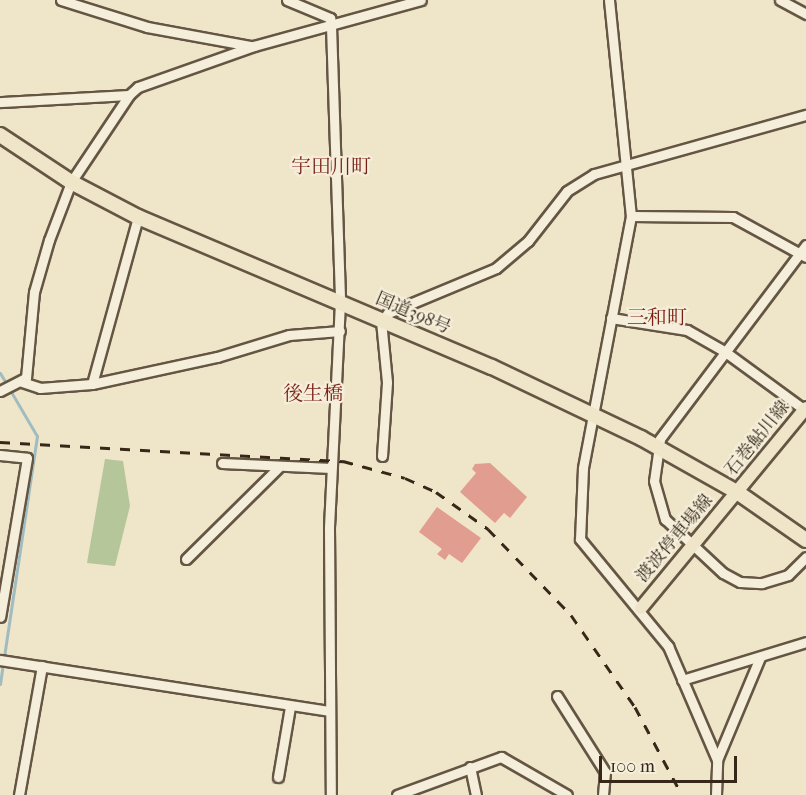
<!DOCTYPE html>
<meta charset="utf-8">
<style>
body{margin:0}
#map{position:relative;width:806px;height:795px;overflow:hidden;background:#efe5c8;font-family:"IM FELL French Canon","Noto Serif JP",serif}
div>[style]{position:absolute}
.green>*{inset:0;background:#b4c69a}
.stream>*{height:3px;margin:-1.5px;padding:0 1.5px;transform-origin:1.5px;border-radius:1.5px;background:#a0bcc1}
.building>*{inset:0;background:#e19d8f}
.roads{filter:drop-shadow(2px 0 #655644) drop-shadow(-2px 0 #655644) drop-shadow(0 2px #655644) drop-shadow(0 -2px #655644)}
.minor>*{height:9px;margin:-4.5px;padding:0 4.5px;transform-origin:4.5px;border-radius:4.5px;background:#f5eedb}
.major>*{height:12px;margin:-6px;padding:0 6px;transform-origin:6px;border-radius:6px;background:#efe5c8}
.highway>*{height:14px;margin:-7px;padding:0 7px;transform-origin:7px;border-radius:7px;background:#efe5c8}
.rail>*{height:3px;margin-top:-1.5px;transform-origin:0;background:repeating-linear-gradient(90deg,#372718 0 10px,transparent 0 20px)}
span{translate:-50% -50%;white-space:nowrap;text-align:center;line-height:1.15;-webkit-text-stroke:4.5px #f5eedb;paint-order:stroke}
.street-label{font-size:18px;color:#372718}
.neighbourhood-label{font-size:20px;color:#7a1f14}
.scale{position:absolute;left:599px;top:756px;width:138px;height:27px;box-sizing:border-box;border:3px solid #372718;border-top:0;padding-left:8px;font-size:18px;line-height:21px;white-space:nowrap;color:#372718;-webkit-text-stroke:4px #f5eedb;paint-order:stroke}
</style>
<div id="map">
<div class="green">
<i style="clip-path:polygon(105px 459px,123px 461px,130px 506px,115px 566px,87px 563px)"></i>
</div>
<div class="stream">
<i style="left:0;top:373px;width:73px;rotate:59.6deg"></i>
<i style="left:37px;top:436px;width:223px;rotate:98.5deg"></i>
<i style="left:0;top:684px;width:21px;rotate:-82deg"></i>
</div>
<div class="building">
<i style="clip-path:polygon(490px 463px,527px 497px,510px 518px,504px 513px,495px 523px,460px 492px,476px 473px,472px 469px,475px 464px)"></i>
<i style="clip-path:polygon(437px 507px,481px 538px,462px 563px,449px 554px,445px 560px,437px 554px,442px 549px,419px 532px)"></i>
</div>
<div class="roads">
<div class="minor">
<i style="left:61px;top:0;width:90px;rotate:17.4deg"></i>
<i style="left:147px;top:27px;width:106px;rotate:10.4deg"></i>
<i style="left:287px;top:0;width:47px;rotate:22.7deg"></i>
<i style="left:330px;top:18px;width:8px;rotate:83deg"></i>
<i style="left:331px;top:26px;width:276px;rotate:88.1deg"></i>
<i style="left:340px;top:302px;width:226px;rotate:92.8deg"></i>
<i style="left:329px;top:528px;width:267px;rotate:89.6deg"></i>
<i style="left:609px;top:0;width:217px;rotate:84.2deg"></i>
<i style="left:631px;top:216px;width:257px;rotate:100.8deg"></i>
<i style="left:583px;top:468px;width:71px;rotate:92.4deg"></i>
<i style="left:580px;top:539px;width:139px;rotate:50.6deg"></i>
<i style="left:668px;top:646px;width:124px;rotate:66.7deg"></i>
<i style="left:780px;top:0;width:30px;rotate:28deg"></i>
<i style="left:0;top:102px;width:129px;rotate:-3.1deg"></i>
<i style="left:631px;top:216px;width:102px;rotate:0.6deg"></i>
<i style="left:733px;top:217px;width:83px;rotate:28.7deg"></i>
<i style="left:806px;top:245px;width:243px;rotate:127deg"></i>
<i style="left:660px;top:439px;width:42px;rotate:98.1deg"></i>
<i style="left:654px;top:481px;width:40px;rotate:74deg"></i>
<i style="left:665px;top:519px;width:79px;rotate:43deg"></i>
<i style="left:723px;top:573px;width:19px;rotate:28deg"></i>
<i style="left:740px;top:582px;width:22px;rotate:3deg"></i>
<i style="left:762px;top:583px;width:27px;rotate:-17deg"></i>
<i style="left:788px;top:575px;width:25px;rotate:-45deg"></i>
<i style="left:611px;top:318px;width:77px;rotate:9deg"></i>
<i style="left:687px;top:330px;width:43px;rotate:29.6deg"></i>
<i style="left:724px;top:351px;width:102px;rotate:36.2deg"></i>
<i style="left:22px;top:382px;width:19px;rotate:18deg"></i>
<i style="left:40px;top:388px;width:52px;rotate:-4.4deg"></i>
<i style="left:92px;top:384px;width:128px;rotate:-12.2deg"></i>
<i style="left:217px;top:357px;width:75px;rotate:-17deg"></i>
<i style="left:289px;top:335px;width:51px;rotate:-4.5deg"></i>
<i style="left:92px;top:384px;width:173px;rotate:-74.6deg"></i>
<i style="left:0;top:391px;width:29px;rotate:-27deg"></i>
<i style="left:26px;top:378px;width:86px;rotate:-84.7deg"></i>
<i style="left:34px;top:292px;width:54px;rotate:-73.9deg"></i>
<i style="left:49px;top:240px;width:62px;rotate:-69.2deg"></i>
<i style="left:71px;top:182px;width:105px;rotate:-56.3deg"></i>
<i style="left:129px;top:95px;width:12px;rotate:-42deg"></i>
<i style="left:138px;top:87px;width:123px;rotate:-19.5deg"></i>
<i style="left:254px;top:46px;width:173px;rotate:-15.4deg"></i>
<i style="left:0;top:455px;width:27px;rotate:6deg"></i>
<i style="left:27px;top:458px;width:161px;rotate:99.6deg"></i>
<i style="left:382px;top:456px;width:74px;rotate:-86.1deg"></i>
<i style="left:387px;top:382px;width:61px;rotate:-95.6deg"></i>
<i style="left:381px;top:321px;width:11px;rotate:-49deg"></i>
<i style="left:388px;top:313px;width:117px;rotate:-22.6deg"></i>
<i style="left:496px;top:268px;width:42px;rotate:-40.2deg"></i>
<i style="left:528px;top:241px;width:63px;rotate:-52deg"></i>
<i style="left:567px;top:191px;width:32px;rotate:-32deg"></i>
<i style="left:594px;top:174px;width:220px;rotate:-15.6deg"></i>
<i style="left:222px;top:463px;width:109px;rotate:2.6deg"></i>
<i style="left:186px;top:559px;width:132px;rotate:-44.7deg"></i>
<i style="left:0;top:660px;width:333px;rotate:8.8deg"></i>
<i style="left:682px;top:680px;width:130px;rotate:-17deg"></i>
<i style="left:557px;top:696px;width:90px;rotate:57.7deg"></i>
<i style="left:605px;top:772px;width:23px;rotate:95deg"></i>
<i style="left:470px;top:767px;width:29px;rotate:78deg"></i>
<i style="left:278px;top:777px;width:71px;rotate:-80.3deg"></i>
<i style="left:19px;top:795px;width:131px;rotate:-79.9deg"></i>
<i style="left:397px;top:795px;width:111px;rotate:-20.1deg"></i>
<i style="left:501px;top:757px;width:76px;rotate:29.9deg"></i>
<i style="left:716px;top:795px;width:35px;rotate:-88deg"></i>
<i style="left:717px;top:760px;width:112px;rotate:-67.3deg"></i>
</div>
<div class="major">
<i style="left:641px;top:608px;width:259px;rotate:-50.5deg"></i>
</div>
<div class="highway">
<i style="left:0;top:135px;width:85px;rotate:33.5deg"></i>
<i style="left:71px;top:182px;width:76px;rotate:27.6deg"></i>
<i style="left:138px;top:217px;width:384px;rotate:23deg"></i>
<i style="left:492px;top:367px;width:165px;rotate:25.5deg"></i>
<i style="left:641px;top:438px;width:110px;rotate:29.4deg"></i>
<i style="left:737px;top:492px;width:84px;rotate:34.8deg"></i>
</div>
</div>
<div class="rail">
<i style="left:0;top:442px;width:344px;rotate:3.2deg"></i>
<i style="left:343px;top:461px;width:64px;rotate:15.3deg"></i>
<i style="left:405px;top:478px;width:34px;rotate:24deg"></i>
<i style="left:436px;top:492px;width:64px;rotate:35.4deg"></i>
<i style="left:488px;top:529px;width:120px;rotate:46deg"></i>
<i style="left:571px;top:615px;width:112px;rotate:55.2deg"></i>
<i style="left:635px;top:707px;width:100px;rotate:61.9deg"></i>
</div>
<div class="street-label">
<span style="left:413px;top:314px;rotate:23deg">国道398号</span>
<span style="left:758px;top:439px;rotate:-51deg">石巻鮎川線</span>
<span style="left:675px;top:539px;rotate:-50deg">渡波停車場線</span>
</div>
<div class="neighbourhood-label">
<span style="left:331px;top:166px">宇田川町</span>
<span style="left:657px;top:317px">三和町</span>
<span style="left:313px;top:393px">後生橋</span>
</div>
<div class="scale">100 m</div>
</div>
